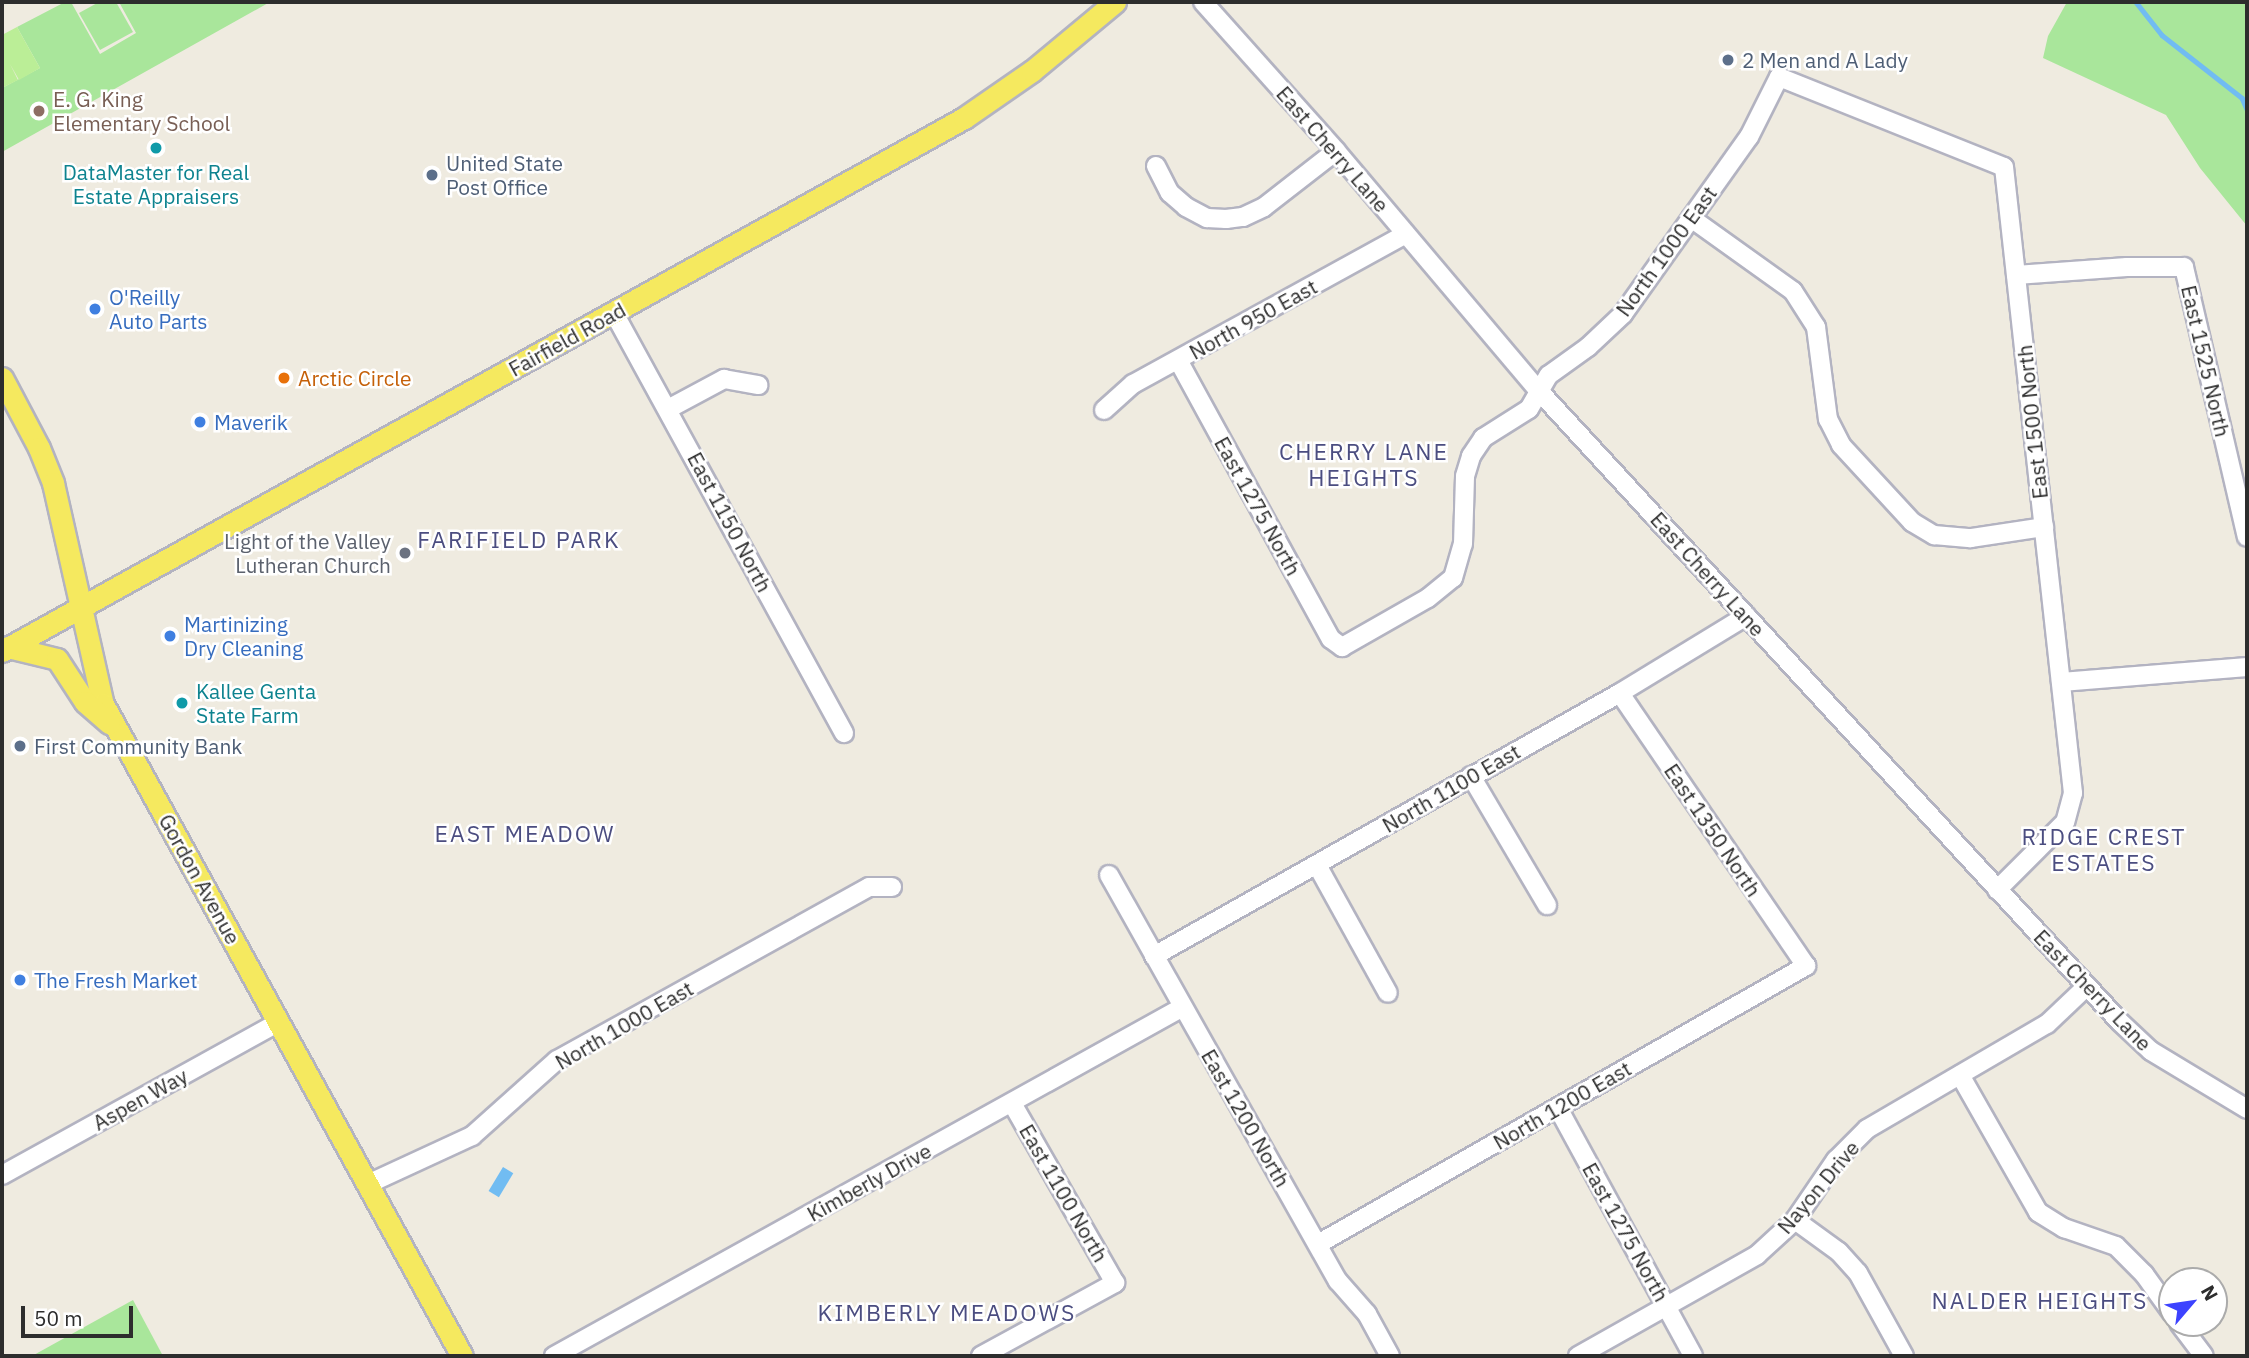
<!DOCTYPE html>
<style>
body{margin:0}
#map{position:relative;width:2249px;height:1358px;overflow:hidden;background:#efebe0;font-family:"IBM Plex Sans",sans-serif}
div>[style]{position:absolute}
.green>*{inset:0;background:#a9e69b}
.pitch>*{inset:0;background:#bbee97}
.water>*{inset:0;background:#71bcf2;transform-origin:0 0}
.stream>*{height:4.5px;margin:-2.25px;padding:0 2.25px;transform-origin:2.25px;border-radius:2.25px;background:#71bcf2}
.roads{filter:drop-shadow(2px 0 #b3b3c1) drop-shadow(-2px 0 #b3b3c1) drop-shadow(0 2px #b3b3c1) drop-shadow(0 -2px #b3b3c1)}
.minor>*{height:18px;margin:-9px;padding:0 9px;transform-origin:9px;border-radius:9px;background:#fff}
.major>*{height:21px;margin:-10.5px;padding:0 10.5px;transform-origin:10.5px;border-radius:10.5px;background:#f5e95f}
.dots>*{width:19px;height:19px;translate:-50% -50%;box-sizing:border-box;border:4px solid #fff;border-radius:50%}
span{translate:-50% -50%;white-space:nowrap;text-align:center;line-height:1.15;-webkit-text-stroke:5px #fff;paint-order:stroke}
.service-label{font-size:21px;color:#4e5e75}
.left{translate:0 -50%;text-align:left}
.education-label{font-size:21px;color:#785e54}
.street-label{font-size:21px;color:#2d2d2d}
.culture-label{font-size:21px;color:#0d838f}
.shop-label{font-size:21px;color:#366cbe}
.food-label{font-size:21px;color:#c56008}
.worship-label{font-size:21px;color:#5b616d}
.right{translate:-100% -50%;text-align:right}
.neighbourhood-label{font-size:23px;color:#4b4d80;letter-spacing:2px}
.frame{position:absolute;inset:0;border:4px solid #2d2d2d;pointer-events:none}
.north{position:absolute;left:2158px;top:1267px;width:70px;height:70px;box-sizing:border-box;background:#fff;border:2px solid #ababab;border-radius:50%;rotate:61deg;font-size:19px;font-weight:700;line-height:28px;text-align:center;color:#2d2d2d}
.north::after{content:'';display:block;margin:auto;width:24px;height:32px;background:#3d43ff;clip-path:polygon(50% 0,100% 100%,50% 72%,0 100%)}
.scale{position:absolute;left:21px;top:1306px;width:112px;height:32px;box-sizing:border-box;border:4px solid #2d2d2d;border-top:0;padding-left:9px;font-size:21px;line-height:24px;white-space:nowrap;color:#2d2d2d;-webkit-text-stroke:5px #fff;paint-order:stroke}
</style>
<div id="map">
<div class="green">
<i style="clip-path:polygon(65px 2px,71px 2px,100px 54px,136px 33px,119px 2px,270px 2px,2px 152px,2px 88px,40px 68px,17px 27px)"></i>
<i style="clip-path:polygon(99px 2px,116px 2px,133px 32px,100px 50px,79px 13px)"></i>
<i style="clip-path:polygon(2067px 2px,2247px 2px,2247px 226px,2200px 168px,2166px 115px,2043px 58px,2048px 36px)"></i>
<i style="clip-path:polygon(133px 1300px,163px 1356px,32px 1356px)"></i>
</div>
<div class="pitch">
<i style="clip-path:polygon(17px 27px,40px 68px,19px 80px,10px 64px,18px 80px,2px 88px,2px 35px)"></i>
</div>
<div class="water">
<i style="left:503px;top:1167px;width:12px;height:28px;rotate:31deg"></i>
</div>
<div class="stream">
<i style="left:2136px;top:2px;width:42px;rotate:51.8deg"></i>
<i style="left:2162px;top:35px;width:102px;rotate:38.2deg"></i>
<i style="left:2242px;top:98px;width:12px;rotate:66deg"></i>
</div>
<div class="roads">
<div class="minor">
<i style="left:1203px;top:2px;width:200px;rotate:48.2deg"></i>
<i style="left:1336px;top:151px;width:314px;rotate:49.8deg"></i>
<i style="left:1539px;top:391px;width:858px;rotate:47.36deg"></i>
<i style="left:2120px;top:1022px;width:42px;rotate:43.1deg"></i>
<i style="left:2151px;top:1051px;width:112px;rotate:31.1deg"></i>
<i style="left:1156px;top:166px;width:30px;rotate:63deg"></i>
<i style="left:1170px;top:193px;width:21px;rotate:41deg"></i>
<i style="left:1186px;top:207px;width:24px;rotate:28deg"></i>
<i style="left:1207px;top:218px;width:19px;rotate:3deg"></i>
<i style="left:1226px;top:219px;width:17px;rotate:-7deg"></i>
<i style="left:1243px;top:217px;width:23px;rotate:-25deg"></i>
<i style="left:1264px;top:207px;width:91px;rotate:-37.9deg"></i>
<i style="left:1691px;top:218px;width:125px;rotate:35.6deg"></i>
<i style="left:1793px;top:291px;width:43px;rotate:57.4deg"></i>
<i style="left:1816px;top:327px;width:93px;rotate:82.6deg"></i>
<i style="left:1828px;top:419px;width:29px;rotate:63deg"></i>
<i style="left:1841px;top:445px;width:105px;rotate:47.3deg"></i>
<i style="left:1912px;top:522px;width:26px;rotate:31deg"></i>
<i style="left:1934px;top:535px;width:37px;rotate:5deg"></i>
<i style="left:1971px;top:538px;width:74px;rotate:-8.6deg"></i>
<i style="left:2016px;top:275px;width:111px;rotate:-4.1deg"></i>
<i style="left:2127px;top:267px;width:57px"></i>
<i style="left:2184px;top:267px;width:277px;rotate:76.9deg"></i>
<i style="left:614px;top:313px;width:479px;rotate:61.3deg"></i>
<i style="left:1178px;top:360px;width:318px;rotate:61.3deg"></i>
<i style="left:1331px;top:639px;width:14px;rotate:36deg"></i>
<i style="left:1342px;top:647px;width:99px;rotate:-29.7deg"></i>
<i style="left:1428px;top:598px;width:32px;rotate:-39deg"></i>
<i style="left:1453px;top:578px;width:35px;rotate:-74deg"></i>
<i style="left:1463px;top:544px;width:68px;rotate:-88.3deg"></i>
<i style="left:1465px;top:476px;width:21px;rotate:-73deg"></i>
<i style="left:1471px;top:456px;width:22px;rotate:-56deg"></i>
<i style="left:1483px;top:438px;width:54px;rotate:-32.2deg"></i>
<i style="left:1529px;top:409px;width:39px;rotate:-60deg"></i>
<i style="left:1549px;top:375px;width:48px;rotate:-35.7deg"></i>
<i style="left:1588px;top:347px;width:48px;rotate:-43.3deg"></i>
<i style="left:1623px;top:314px;width:217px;rotate:-54.6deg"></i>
<i style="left:1749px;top:137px;width:67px;rotate:-63.4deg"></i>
<i style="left:1779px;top:77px;width:242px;rotate:21.8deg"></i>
<i style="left:2004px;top:167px;width:630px;rotate:83.71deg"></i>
<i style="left:2073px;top:793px;width:30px;rotate:105deg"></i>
<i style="left:2065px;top:822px;width:96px;rotate:135deg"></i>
<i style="left:668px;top:409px;width:64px;rotate:-28.2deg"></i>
<i style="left:724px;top:379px;width:35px;rotate:10deg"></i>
<i style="left:1104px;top:410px;width:39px;rotate:-42deg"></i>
<i style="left:1133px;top:384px;width:311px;rotate:-28.8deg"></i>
<i style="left:2061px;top:682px;width:187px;rotate:-4.6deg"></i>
<i style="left:1471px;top:776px;width:150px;rotate:59.5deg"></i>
<i style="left:1317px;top:865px;width:146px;rotate:61deg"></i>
<i style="left:1109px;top:875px;width:466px;rotate:60.6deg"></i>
<i style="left:1338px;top:1281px;width:44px;rotate:48.7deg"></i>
<i style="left:1367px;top:1314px;width:48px;rotate:61.3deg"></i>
<i style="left:1154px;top:956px;width:535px;rotate:-29.44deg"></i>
<i style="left:1620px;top:693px;width:148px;rotate:-31.4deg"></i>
<i style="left:1960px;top:1075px;width:158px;rotate:60.3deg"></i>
<i style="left:2038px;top:1212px;width:31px;rotate:32deg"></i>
<i style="left:2064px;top:1228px;width:55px;rotate:19.1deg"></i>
<i style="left:2116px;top:1246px;width:40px;rotate:45deg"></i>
<i style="left:2144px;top:1274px;width:48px;rotate:54.3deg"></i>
<i style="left:1558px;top:1108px;width:282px;rotate:61.4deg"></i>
<i style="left:2px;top:1175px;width:316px;rotate:-28.9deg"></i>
<i style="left:368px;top:1184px;width:115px;rotate:-24.8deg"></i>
<i style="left:472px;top:1136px;width:114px;rotate:-41.8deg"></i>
<i style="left:557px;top:1060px;width:357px;rotate:-29deg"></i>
<i style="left:869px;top:887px;width:23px"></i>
<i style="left:1795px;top:1220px;width:54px;rotate:36deg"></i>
<i style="left:1839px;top:1252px;width:28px;rotate:48deg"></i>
<i style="left:1858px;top:1273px;width:95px;rotate:61deg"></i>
<i style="left:1318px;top:1244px;width:562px;rotate:-29.67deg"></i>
<i style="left:1806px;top:966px;width:330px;rotate:-124.3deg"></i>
<i style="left:2179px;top:1323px;width:41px;rotate:52.9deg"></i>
<i style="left:554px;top:1356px;width:719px;rotate:-29.02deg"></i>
<i style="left:981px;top:1356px;width:153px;rotate:-28.6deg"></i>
<i style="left:1115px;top:1283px;width:207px;rotate:-119.8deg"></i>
<i style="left:1578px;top:1356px;width:206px;rotate:-29.4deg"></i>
<i style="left:1757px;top:1255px;width:52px;rotate:-42.6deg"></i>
<i style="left:1795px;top:1220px;width:73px;rotate:-55.7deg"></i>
<i style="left:1836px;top:1160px;width:44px;rotate:-45deg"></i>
<i style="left:1867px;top:1129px;width:208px;rotate:-30.3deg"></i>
<i style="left:2047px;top:1024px;width:55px;rotate:-43.5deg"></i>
</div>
<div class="major">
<i style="left:2px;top:378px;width:79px;rotate:62.1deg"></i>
<i style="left:39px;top:448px;width:38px;rotate:68deg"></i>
<i style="left:53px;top:483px;width:227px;rotate:77.3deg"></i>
<i style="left:103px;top:704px;width:744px;rotate:61.16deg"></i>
<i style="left:8px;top:647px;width:50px;rotate:13.8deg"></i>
<i style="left:57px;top:659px;width:51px;rotate:56.9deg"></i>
<i style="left:85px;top:702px;width:32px;rotate:41deg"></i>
<i style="left:2px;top:651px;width:1100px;rotate:-28.99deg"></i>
<i style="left:964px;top:118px;width:83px;rotate:-34.7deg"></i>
<i style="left:1032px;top:71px;width:108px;rotate:-39.7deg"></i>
</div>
</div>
<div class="dots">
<i style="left:1728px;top:60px;background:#5c6f8a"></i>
<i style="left:39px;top:111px;background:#8d6e63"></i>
<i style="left:156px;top:148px;background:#0f9aa8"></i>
<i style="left:432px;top:175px;background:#5c6f8a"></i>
<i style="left:95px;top:309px;background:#3f7fe0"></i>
<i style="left:284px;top:378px;background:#e8710a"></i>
<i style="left:200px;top:422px;background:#3f7fe0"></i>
<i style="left:405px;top:553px;background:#6b7280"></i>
<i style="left:170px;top:636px;background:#3f7fe0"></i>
<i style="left:182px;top:703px;background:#0f9aa8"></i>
<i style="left:20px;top:746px;background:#5c6f8a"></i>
<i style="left:20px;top:980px;background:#3f7fe0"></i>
</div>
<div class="service-label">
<span class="left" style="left:1742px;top:60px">2 Men and A Lady</span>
<span class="left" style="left:446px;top:175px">United State<br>Post Office</span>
<span class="left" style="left:34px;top:746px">First Community Bank</span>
</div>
<div class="education-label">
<span class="left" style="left:53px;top:111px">E. G. King<br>Elementary School</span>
</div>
<div class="street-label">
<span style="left:1333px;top:149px;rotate:49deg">East Cherry Lane</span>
<span style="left:1666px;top:251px;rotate:-54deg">North 1000 East</span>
<span style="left:1253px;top:319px;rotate:-29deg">North 950 East</span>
<span style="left:567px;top:339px;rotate:-29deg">Fairfield Road</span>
<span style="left:2206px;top:361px;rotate:77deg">East 1525 North</span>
<span style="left:2032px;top:422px;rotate:-96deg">East 1500 North</span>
<span style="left:1258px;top:506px;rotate:61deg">East 1275 North</span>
<span style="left:730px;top:522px;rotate:62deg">East 1150 North</span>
<span style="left:1708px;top:574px;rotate:48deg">East Cherry Lane</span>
<span style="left:1451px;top:788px;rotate:-30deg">North 1100 East</span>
<span style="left:1713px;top:830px;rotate:56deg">East 1350 North</span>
<span style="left:200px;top:879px;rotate:61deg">Gordon Avenue</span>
<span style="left:2093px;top:990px;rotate:46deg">East Cherry Lane</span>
<span style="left:624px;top:1025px;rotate:-30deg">North 1000 East</span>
<span style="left:140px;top:1099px;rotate:-29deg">Aspen Way</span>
<span style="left:1562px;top:1105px;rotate:-30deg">North 1200 East</span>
<span style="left:1246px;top:1118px;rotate:60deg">East 1200 North</span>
<span style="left:869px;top:1182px;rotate:-29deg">Kimberly Drive</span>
<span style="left:1818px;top:1187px;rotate:-50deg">Nayon Drive</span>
<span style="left:1064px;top:1193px;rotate:60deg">East 1100 North</span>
<span style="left:1626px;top:1232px;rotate:61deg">East 1275 North</span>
</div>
<div class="culture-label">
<span style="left:156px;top:184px">DataMaster for Real<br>Estate Appraisers</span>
<span class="left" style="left:196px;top:703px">Kallee Genta<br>State Farm</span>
</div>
<div class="shop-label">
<span class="left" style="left:109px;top:309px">O'Reilly<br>Auto Parts</span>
<span class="left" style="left:214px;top:422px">Maverik</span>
<span class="left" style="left:184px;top:636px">Martinizing<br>Dry Cleaning</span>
<span class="left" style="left:34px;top:980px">The Fresh Market</span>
</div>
<div class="food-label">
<span class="left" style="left:298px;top:378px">Arctic Circle</span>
</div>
<div class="worship-label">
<span class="right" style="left:391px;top:553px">Light of the Valley<br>Lutheran Church</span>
</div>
<div class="neighbourhood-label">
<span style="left:1364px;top:464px">CHERRY LANE<br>HEIGHTS</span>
<span style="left:519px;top:539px">FARIFIELD PARK</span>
<span style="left:525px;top:833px">EAST MEADOW</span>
<span style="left:2104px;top:849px">RIDGE CREST<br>ESTATES</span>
<span style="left:2040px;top:1300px">NALDER HEIGHTS</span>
<span style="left:947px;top:1312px">KIMBERLY MEADOWS</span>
</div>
<div class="frame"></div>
<div class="north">N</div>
<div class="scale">50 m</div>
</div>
